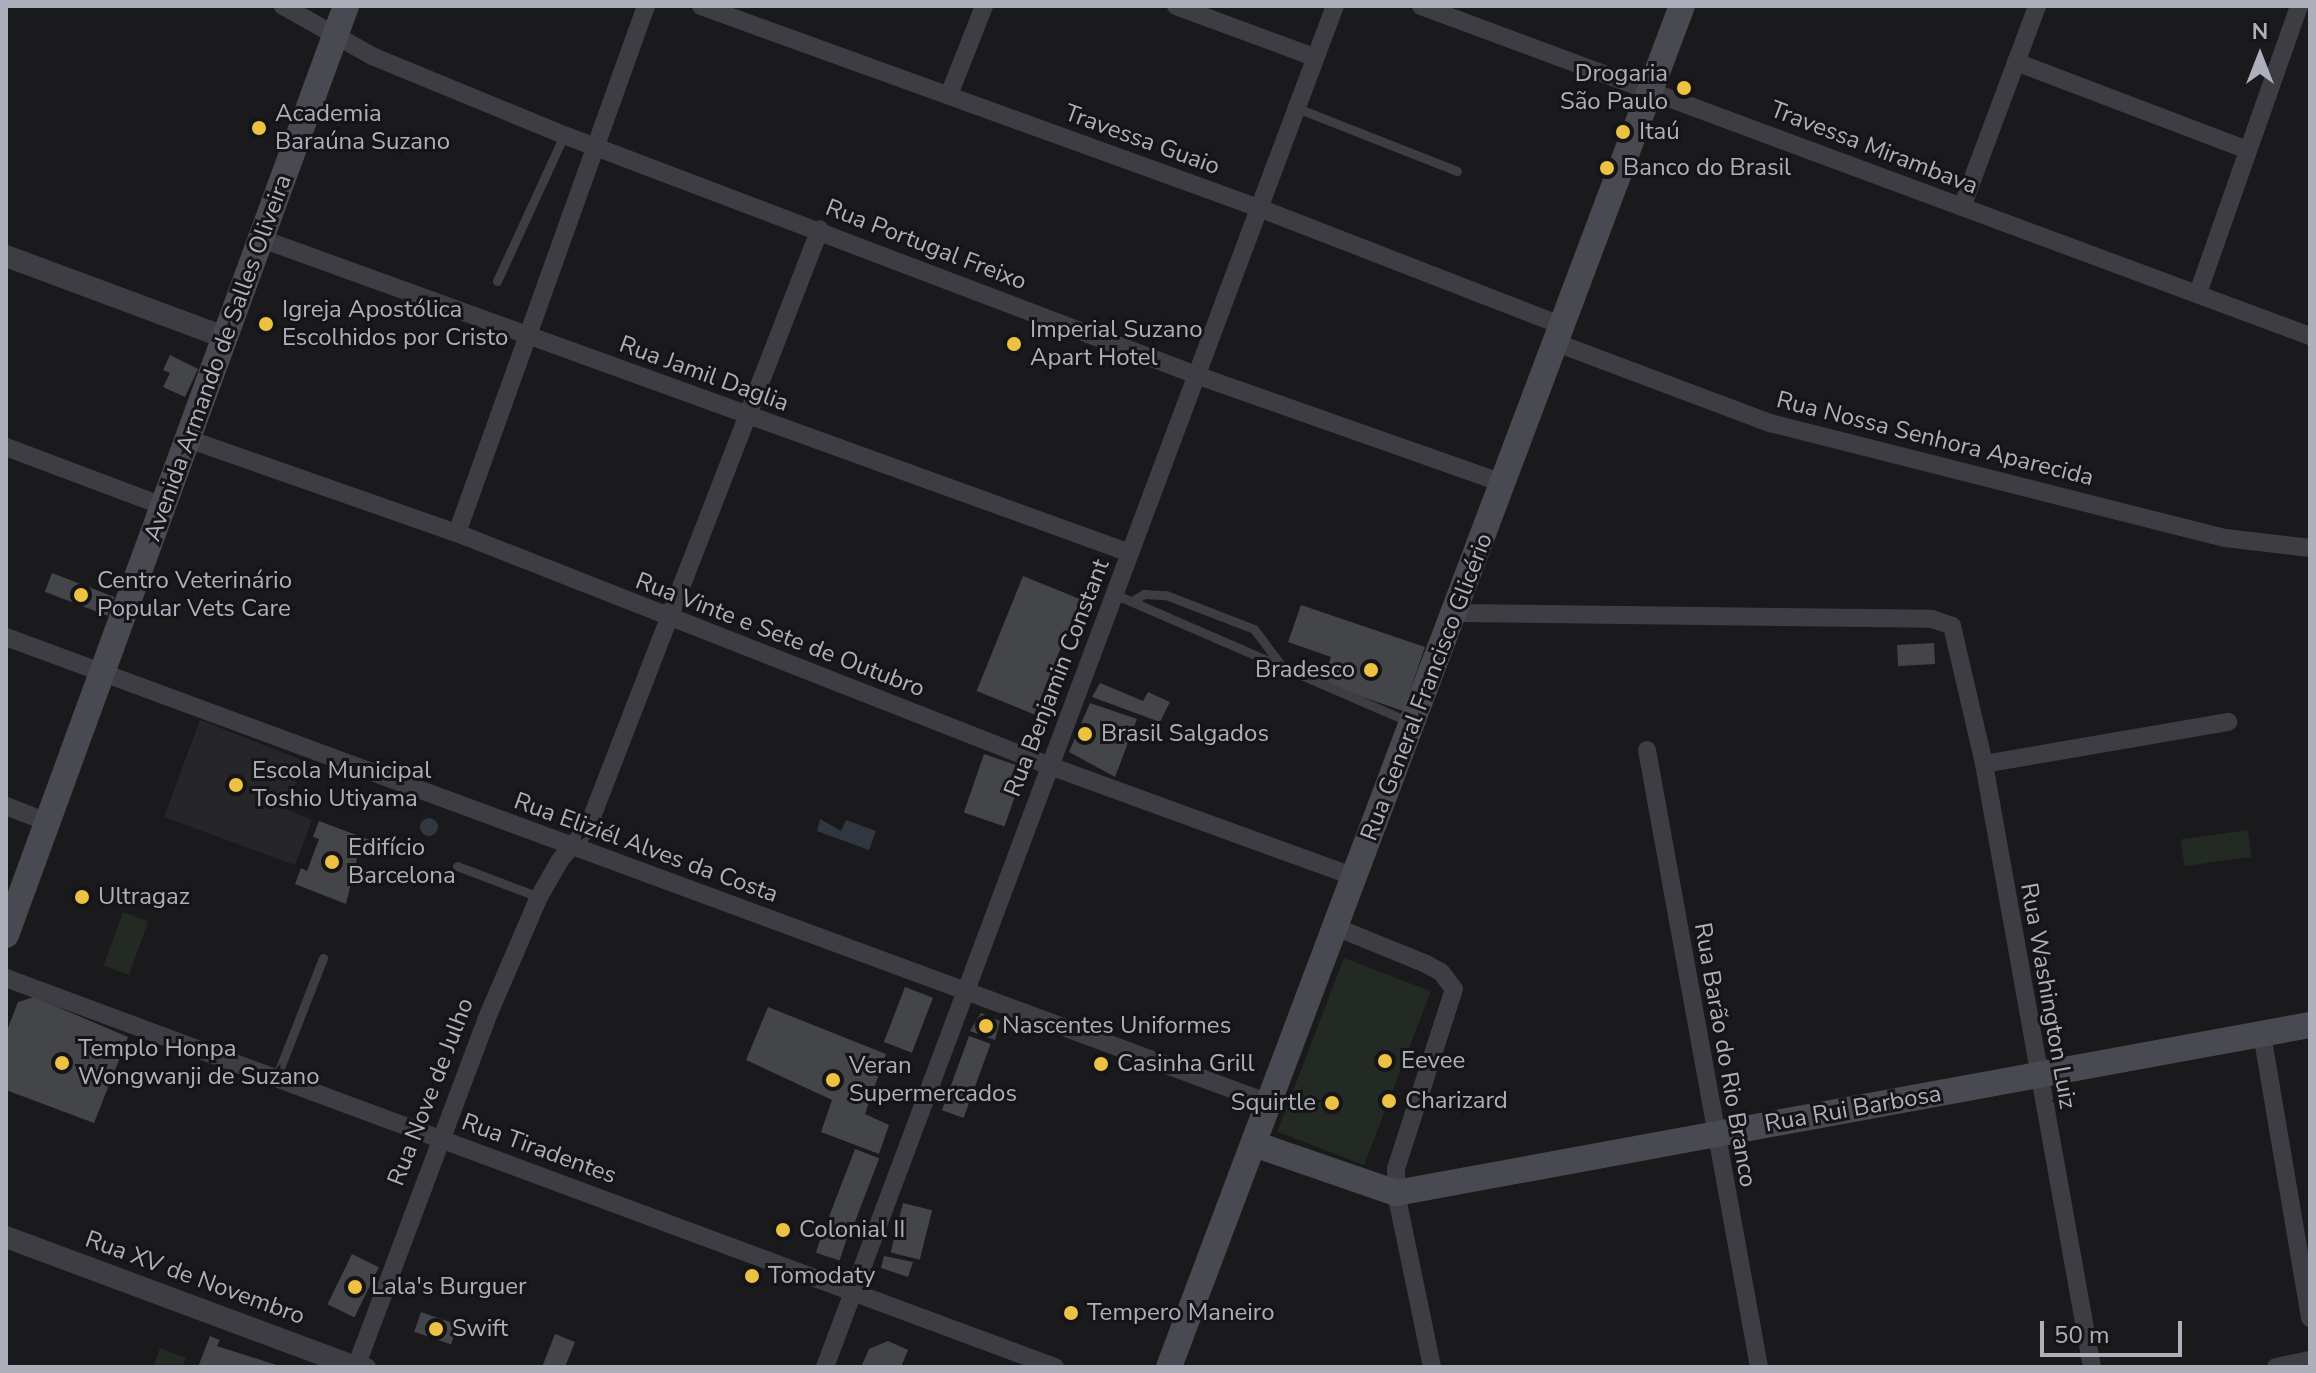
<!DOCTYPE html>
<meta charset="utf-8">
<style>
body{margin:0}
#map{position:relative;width:2316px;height:1373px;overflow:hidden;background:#1a1a1c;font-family:"Nunito Sans",sans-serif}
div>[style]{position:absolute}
.built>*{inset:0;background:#262629}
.green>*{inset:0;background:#222a23;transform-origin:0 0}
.water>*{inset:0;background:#303740}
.round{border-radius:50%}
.building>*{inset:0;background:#444549;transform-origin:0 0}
.service>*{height:9px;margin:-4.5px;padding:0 4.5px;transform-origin:4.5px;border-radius:4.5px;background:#3d3d43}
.minor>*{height:18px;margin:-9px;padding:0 9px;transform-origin:9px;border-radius:9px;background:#3d3d43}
.tertiary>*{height:22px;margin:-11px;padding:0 11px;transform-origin:11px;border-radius:11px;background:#3d3d43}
.secondary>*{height:26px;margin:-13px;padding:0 13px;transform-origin:13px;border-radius:13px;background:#494a51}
.dots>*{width:22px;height:22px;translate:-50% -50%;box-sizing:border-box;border:4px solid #151517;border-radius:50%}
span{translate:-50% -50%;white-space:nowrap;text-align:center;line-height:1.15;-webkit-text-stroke:6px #151517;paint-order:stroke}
.poi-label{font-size:24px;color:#adb0bb}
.right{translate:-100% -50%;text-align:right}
.left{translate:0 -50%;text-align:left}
.street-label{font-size:24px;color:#adb0bb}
.frame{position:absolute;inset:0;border:8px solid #adb0bb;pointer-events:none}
.north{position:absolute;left:2220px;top:16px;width:80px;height:80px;-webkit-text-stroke:6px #151517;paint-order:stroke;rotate:0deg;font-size:22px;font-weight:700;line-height:32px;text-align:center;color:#adb0bb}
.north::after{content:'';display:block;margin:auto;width:28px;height:36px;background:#adb0bb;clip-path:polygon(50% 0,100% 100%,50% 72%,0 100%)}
.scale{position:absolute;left:2040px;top:1321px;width:142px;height:36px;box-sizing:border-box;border:4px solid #adb0bb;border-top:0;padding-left:10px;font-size:24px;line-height:28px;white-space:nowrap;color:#adb0bb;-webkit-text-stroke:6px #151517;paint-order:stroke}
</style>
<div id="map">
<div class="built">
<i style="clip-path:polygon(200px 720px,304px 761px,286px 809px,312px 820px,295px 865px,164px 817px)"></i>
</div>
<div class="green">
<i style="left:2248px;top:830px;width:27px;height:68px;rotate:82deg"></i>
<i style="left:123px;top:912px;width:27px;height:57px;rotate:20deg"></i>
<i style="left:1344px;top:958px;width:93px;height:186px;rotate:21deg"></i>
<i style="clip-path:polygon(160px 1348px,186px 1358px,182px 1367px,153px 1367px)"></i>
</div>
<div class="water">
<i class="round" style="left:420px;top:818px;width:18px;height:18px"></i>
<i style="clip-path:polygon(820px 819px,841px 831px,846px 820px,876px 831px,869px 850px,817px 831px)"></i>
</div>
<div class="building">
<i style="clip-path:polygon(170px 355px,198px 369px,185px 397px,163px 387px,170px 373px,163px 370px)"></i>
<i style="left:52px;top:573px;width:67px;height:20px;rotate:21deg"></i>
<i style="left:1023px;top:576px;width:62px;height:124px;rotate:22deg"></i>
<i style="clip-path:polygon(1301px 605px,1425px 647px,1403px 711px,1322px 683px,1331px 657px,1288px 642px)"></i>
<i style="left:1934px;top:643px;width:21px;height:37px;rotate:87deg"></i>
<i style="clip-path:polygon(1100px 683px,1143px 701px,1148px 692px,1170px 702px,1160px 722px,1092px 697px)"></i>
<i style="clip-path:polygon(1090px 703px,1137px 719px,1115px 777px,1069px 752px)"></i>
<i style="left:984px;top:754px;width:43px;height:62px;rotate:19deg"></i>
<i style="clip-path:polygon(319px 821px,370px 840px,364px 856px,358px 854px,346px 904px,295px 884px,301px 868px,307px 871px,319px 839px,313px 837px)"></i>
<i style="left:905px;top:987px;width:30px;height:59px;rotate:21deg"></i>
<i style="clip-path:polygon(34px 997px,128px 1037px,94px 1123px,6px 1090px,6px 1033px,18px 1002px)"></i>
<i style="clip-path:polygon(768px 1007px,886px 1054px,865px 1114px,889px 1125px,879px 1154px,821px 1132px,832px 1100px,746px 1060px)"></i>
<i style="clip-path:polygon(981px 1013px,1000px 1021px,995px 1040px,970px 1031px)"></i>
<i style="left:969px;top:1036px;width:23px;height:79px;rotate:20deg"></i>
<i style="left:855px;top:1149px;width:26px;height:83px;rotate:21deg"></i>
<i style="left:903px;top:1203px;width:30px;height:51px;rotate:14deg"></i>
<i style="left:823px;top:1231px;width:25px;height:23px;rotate:18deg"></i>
<i style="left:352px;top:1254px;width:30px;height:56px;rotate:26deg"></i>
<i style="clip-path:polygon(884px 1256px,913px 1262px,908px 1277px,881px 1268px)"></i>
<i style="left:421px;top:1312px;width:39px;height:21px;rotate:19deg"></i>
<i style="clip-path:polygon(555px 1334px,575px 1342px,565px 1367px,542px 1367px)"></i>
<i style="clip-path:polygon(210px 1336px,220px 1340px,217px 1346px,283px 1367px,198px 1367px)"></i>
<i style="clip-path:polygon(888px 1341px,908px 1350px,901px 1367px,861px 1367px,869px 1349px)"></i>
</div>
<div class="service">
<i style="left:1297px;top:108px;width:172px;rotate:21.5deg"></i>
<i style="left:497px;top:281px;width:161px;rotate:-65.3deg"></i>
<i style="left:1114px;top:594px;width:320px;rotate:23.4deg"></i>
<i style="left:1132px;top:601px;width:14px;rotate:-30deg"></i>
<i style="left:1144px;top:594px;width:22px;rotate:3deg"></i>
<i style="left:1166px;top:595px;width:94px;rotate:21.1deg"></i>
<i style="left:1254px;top:629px;width:45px;rotate:53.1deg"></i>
<i style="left:457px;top:866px;width:88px;rotate:20.7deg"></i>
<i style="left:276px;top:1078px;width:129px;rotate:-68.6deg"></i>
</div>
<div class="minor">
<i style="left:283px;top:6px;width:102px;rotate:29.3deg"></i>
<i style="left:372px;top:56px;width:208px;rotate:22.4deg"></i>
<i style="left:564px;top:135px;width:676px;rotate:20.79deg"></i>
<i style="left:1196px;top:375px;width:328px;rotate:19.4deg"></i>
<i style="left:701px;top:6px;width:593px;rotate:19.9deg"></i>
<i style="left:1259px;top:208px;width:326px;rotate:21.2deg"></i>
<i style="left:1176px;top:6px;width:147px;rotate:20.3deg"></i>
<i style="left:1421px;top:6px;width:948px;rotate:20.37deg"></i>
<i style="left:2016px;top:62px;width:248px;rotate:20.8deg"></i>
<i style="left:949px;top:95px;width:96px;rotate:-68.5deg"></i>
<i style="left:1962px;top:207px;width:215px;rotate:-69.5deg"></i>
<i style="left:262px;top:239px;width:923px;rotate:19.89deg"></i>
<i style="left:2198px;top:293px;width:304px;rotate:-70.6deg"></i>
<i style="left:1557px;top:343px;width:228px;rotate:20.6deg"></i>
<i style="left:1770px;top:423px;width:469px;rotate:14.2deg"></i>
<i style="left:2225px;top:538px;width:86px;rotate:6.7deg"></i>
<i style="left:188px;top:439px;width:285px;rotate:19.3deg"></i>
<i style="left:457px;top:533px;width:637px;rotate:21.45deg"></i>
<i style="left:1050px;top:766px;width:322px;rotate:20deg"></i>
<i style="left:6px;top:447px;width:168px;rotate:20.6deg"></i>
<i style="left:457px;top:533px;width:560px;rotate:-70.27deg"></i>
<i style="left:1456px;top:613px;width:476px;rotate:0.7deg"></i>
<i style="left:1932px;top:619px;width:21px;rotate:19deg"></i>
<i style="left:1952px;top:626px;width:142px;rotate:76.9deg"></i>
<i style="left:1984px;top:764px;width:613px;rotate:79.85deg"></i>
<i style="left:6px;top:637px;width:1346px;rotate:20.25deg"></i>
<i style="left:1647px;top:750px;width:627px;rotate:79.71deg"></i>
<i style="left:1984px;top:764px;width:248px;rotate:-9.8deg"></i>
<i style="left:6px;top:806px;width:44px;rotate:21.3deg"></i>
<i style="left:1338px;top:928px;width:95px;rotate:22.2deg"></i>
<i style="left:1426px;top:964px;width:17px;rotate:28deg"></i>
<i style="left:1441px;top:972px;width:21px;rotate:53deg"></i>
<i style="left:1454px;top:989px;width:189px;rotate:107.9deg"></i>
<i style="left:1396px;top:1169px;width:24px;rotate:90deg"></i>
<i style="left:1396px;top:1193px;width:178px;rotate:78.3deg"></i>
<i style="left:6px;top:978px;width:1119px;rotate:20.35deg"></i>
<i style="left:2262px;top:1034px;width:288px;rotate:80.4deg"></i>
<i style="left:367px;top:1367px;width:10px;rotate:-163deg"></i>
<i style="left:357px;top:1364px;width:367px;rotate:-69.4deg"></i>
<i style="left:486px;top:1020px;width:134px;rotate:-66.7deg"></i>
<i style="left:539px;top:897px;width:43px;rotate:-60.4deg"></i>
<i style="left:560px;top:860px;width:43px;rotate:-49.7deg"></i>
<i style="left:588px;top:827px;width:641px;rotate:-68.8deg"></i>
<i style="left:825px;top:1367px;width:1453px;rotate:-69.46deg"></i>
<i style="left:2276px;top:1367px;width:35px;rotate:-12deg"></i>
</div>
<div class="tertiary">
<i style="left:6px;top:256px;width:235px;rotate:20.4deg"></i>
<i style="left:6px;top:1237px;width:373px;rotate:20.4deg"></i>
</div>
<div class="secondary">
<i style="left:6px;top:935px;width:989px;rotate:-69.9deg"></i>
<i style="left:1254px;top:1144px;width:150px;rotate:19deg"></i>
<i style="left:1396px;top:1193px;width:929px;rotate:-10.42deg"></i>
<i style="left:1169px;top:1367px;width:1454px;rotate:-69.35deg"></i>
</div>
<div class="dots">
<i style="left:1684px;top:88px;background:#edc141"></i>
<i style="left:259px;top:128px;background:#edc141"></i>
<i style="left:1623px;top:132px;background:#edc141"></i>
<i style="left:1607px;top:168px;background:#edc141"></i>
<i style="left:266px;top:324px;background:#edc141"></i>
<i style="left:1014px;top:344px;background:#edc141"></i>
<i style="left:81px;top:595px;background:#edc141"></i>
<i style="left:1371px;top:670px;background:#edc141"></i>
<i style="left:1085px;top:734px;background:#edc141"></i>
<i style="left:236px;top:785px;background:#edc141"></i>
<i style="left:332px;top:862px;background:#edc141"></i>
<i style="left:82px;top:897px;background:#edc141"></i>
<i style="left:986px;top:1026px;background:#edc141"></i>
<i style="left:1385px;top:1061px;background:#edc141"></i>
<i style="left:62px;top:1063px;background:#edc141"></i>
<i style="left:1101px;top:1064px;background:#edc141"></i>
<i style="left:833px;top:1080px;background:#edc141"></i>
<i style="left:1389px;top:1101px;background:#edc141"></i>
<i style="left:1332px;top:1103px;background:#edc141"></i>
<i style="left:783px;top:1230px;background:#edc141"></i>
<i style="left:752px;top:1276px;background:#edc141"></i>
<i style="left:355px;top:1287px;background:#edc141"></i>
<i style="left:1071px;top:1313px;background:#edc141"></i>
<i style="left:436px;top:1329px;background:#edc141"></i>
</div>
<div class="poi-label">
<span class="right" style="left:1668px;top:88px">Drogaria<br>São Paulo</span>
<span class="left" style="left:275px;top:128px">Academia<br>Baraúna Suzano</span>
<span class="left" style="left:1639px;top:132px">Itaú</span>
<span class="left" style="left:1623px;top:168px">Banco do Brasil</span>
<span class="left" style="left:282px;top:324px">Igreja Apostólica<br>Escolhidos por Cristo</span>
<span class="left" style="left:1030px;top:344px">Imperial Suzano<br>Apart Hotel</span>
<span class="left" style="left:97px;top:595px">Centro Veterinário<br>Popular Vets Care</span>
<span class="right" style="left:1355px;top:670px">Bradesco</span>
<span class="left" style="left:1101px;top:734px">Brasil Salgados</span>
<span class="left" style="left:252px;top:785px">Escola Municipal<br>Toshio Utiyama</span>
<span class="left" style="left:348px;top:862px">Edifício<br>Barcelona</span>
<span class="left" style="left:98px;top:897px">Ultragaz</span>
<span class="left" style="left:1002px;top:1026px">Nascentes Uniformes</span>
<span class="left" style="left:78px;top:1063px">Templo Honpa<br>Wongwanji de Suzano</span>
<span class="left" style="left:1401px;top:1061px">Eevee</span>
<span class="left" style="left:1117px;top:1064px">Casinha Grill</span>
<span class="left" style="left:849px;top:1080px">Veran<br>Supermercados</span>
<span class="left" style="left:1405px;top:1101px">Charizard</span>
<span class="right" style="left:1316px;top:1103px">Squirtle</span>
<span class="left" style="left:799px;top:1230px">Colonial II</span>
<span class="left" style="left:768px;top:1276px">Tomodaty</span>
<span class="left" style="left:371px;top:1287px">Lala's Burguer</span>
<span class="left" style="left:1087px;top:1313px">Tempero Maneiro</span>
<span class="left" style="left:452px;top:1329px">Swift</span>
</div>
<div class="street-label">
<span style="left:1142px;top:140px;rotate:20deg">Travessa Guaio</span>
<span style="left:1874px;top:148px;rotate:21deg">Travessa Mirambava</span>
<span style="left:926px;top:245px;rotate:21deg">Rua Portugal Freixo</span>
<span style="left:218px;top:358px;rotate:-70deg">Avenida Armando de Salles Oliveira</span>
<span style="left:704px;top:374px;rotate:20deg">Rua Jamil Daglia</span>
<span style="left:1935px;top:439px;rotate:14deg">Rua Nossa Senhora Aparecida</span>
<span style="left:780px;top:635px;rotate:21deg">Rua Vinte e Sete de Outubro</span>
<span style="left:1057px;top:678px;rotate:-69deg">Rua Benjamin Constant</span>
<span style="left:1427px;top:687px;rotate:-69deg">Rua General Francisco Glicério</span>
<span style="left:646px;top:848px;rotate:20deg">Rua Eliziél Alves da Costa</span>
<span style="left:2048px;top:996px;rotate:80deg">Rua Washington Luiz</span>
<span style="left:1725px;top:1055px;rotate:80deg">Rua Barão do Rio Branco</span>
<span style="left:431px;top:1092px;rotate:-69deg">Rua Nove de Julho</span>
<span style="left:1853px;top:1109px;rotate:-10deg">Rua Rui Barbosa</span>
<span style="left:539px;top:1149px;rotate:20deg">Rua Tiradentes</span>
<span style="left:195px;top:1278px;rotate:20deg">Rua XV de Novembro</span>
</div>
<div class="frame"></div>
<div class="north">N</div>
<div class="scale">50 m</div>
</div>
